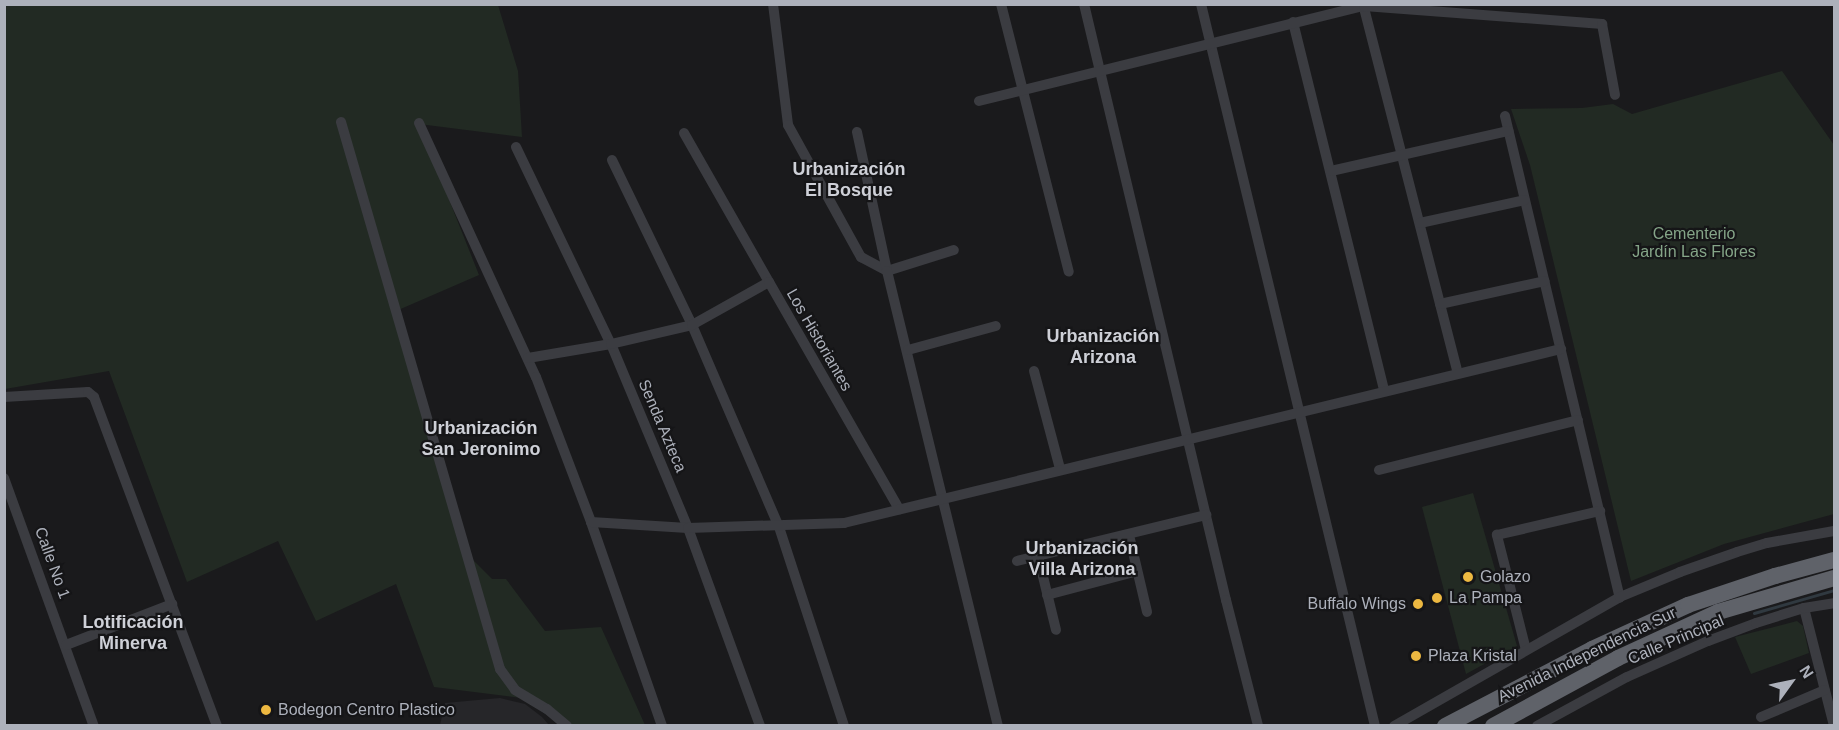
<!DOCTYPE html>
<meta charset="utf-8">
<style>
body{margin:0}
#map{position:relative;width:1839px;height:730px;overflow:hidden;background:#1a1a1c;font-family:Helvetica,sans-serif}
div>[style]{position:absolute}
.built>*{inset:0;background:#262629}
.green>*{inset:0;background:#222a23}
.stream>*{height:3px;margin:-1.5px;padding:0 1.5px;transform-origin:1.5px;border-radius:1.5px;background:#303940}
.minor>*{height:10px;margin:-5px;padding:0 5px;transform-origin:5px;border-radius:5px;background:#3b3c41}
.trunk>*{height:16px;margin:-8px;padding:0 8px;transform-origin:8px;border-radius:8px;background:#5f6269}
.dots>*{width:16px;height:16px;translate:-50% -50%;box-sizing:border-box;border:3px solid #151517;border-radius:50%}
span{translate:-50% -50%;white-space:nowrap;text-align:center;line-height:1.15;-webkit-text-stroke:4.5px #151517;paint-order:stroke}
.park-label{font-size:16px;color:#85a588}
.street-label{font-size:16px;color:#adb1bb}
.poi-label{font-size:16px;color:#adb1bb}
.left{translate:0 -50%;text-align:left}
.right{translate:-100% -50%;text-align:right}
.neighbourhood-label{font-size:18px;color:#ced0d7;font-weight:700}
.frame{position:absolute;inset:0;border:6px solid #adb1bb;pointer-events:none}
.north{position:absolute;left:1761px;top:652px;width:60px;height:60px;-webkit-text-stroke:4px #151517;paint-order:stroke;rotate:57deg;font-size:16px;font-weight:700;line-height:24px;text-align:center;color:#adb1bb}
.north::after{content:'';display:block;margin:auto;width:21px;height:27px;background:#adb1bb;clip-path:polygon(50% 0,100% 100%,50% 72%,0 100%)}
</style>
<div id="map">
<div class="built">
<i style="clip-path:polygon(500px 698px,525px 704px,542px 717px,549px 725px,440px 725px,445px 703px)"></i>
</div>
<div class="green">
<i style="clip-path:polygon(5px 5px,498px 5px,518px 71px,522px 137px,419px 124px,479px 275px,396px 311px,466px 553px,492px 579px,506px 579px,545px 631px,601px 627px,645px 725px,562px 725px,522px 698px,434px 687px,396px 584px,316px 621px,278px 541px,187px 582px,109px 371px,5px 389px)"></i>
<i style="clip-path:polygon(1782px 71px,1834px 145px,1834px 514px,1724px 544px,1631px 581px,1530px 165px,1511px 109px,1582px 108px,1613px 104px,1632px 114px)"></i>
<i style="clip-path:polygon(1473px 493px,1517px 646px,1466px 674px,1422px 507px)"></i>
<i style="clip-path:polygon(1797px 621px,1803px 626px,1809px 653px,1751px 674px,1735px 637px)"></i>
</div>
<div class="stream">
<i style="left:1754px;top:613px;width:83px;rotate:-16deg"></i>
</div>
<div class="minor">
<i style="left:773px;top:4px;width:122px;rotate:82.9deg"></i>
<i style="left:788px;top:125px;width:151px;rotate:61.1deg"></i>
<i style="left:861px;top:257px;width:30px;rotate:28deg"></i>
<i style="left:887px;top:271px;width:70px;rotate:-17.4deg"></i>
<i style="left:1001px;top:4px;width:276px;rotate:75.8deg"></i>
<i style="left:1084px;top:4px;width:613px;rotate:76.6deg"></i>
<i style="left:1226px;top:600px;width:130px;rotate:75.7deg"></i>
<i style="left:1201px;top:4px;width:743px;rotate:76.45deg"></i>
<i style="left:1363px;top:4px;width:381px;rotate:75.6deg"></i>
<i style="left:1293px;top:22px;width:380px;rotate:76.1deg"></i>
<i style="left:979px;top:101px;width:397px;rotate:-13.9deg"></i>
<i style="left:1364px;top:6px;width:239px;rotate:4.3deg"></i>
<i style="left:1602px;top:24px;width:72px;rotate:79.6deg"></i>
<i style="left:1505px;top:116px;width:495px;rotate:76.6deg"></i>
<i style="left:341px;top:122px;width:570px;rotate:73.79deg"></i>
<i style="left:500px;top:669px;width:26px;rotate:54deg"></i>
<i style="left:515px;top:690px;width:37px;rotate:31deg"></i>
<i style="left:547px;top:709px;width:26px;rotate:40deg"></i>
<i style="left:419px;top:123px;width:280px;rotate:65.3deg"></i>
<i style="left:536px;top:377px;width:155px;rotate:69.2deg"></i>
<i style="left:591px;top:522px;width:216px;rotate:70.8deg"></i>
<i style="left:857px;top:132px;width:142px;rotate:77.8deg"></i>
<i style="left:887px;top:271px;width:468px;rotate:76.3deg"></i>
<i style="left:684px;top:133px;width:172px;rotate:60.3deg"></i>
<i style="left:516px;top:147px;width:219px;rotate:64.3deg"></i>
<i style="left:611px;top:344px;width:199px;rotate:67.3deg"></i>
<i style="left:688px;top:528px;width:211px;rotate:70deg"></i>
<i style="left:612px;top:160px;width:183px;rotate:64.1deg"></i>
<i style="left:692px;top:325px;width:220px;rotate:66.7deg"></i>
<i style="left:779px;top:527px;width:209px;rotate:71.9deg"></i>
<i style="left:1331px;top:171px;width:182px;rotate:-12.7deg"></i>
<i style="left:1420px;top:223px;width:107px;rotate:-12.4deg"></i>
<i style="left:1440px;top:304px;width:107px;rotate:-12.4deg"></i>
<i style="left:908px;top:350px;width:91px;rotate:-15.3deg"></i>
<i style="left:528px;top:358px;width:84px;rotate:-9.6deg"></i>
<i style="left:611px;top:344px;width:83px;rotate:-13.2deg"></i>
<i style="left:692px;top:325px;width:88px;rotate:-29.2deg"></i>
<i style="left:769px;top:282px;width:262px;rotate:60.2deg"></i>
<i style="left:1034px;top:371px;width:101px;rotate:75.1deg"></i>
<i style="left:4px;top:397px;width:84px;rotate:-3.4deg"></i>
<i style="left:88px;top:392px;width:8px;rotate:40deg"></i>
<i style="left:94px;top:397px;width:351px;rotate:69.5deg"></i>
<i style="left:1379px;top:470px;width:205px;rotate:-14.1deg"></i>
<i style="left:4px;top:478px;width:264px;rotate:70.1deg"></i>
<i style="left:591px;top:522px;width:97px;rotate:3.5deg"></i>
<i style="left:688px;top:528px;width:156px;rotate:-1.8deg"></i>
<i style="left:844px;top:523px;width:738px;rotate:-13.64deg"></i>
<i style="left:1129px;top:535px;width:79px;rotate:76.8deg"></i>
<i style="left:1038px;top:556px;width:76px;rotate:76.3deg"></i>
<i style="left:1017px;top:561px;width:195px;rotate:-13.7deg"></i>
<i style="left:1047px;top:595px;width:93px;rotate:-14.9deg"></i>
<i style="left:1804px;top:608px;width:122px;rotate:75.7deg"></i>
<i style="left:66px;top:645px;width:114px;rotate:-21.1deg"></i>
<i style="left:1526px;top:650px;width:119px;rotate:-104.2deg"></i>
<i style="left:1497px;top:535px;width:106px;rotate:-13.1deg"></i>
<i style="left:1761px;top:717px;width:69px;rotate:-22.9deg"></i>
<i style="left:1394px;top:726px;width:260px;rotate:-29.7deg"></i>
<i style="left:1620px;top:597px;width:65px;rotate:-22.6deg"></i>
<i style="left:1680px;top:572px;width:60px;rotate:-19.3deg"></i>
<i style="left:1737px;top:552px;width:31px;rotate:-17deg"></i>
<i style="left:1767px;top:543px;width:68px;rotate:-10.2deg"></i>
<i style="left:1537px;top:726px;width:102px;rotate:-28.6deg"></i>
<i style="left:1627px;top:677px;width:89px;rotate:-24deg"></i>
<i style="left:1708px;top:641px;width:51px;rotate:-20.6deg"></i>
<i style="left:1756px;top:623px;width:50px;rotate:-17.4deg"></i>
<i style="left:1804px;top:608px;width:30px;rotate:-9deg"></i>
</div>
<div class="trunk">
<i style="left:1445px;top:726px;width:166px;rotate:-27.6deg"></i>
<i style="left:1592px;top:649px;width:106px;rotate:-24.6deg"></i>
<i style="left:1688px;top:605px;width:92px;rotate:-18.4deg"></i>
<i style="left:1775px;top:576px;width:61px;rotate:-15.2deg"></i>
<i style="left:1493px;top:726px;width:142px;rotate:-28.5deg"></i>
<i style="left:1618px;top:658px;width:110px;rotate:-24.7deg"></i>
<i style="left:1718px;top:612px;width:121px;rotate:-16.3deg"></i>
</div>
<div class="dots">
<i style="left:1468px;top:577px;background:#edb841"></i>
<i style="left:1437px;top:598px;background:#edb841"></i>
<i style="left:1418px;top:604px;background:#edb841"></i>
<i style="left:1416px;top:656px;background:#edb841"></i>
<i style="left:266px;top:710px;background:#edb841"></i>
</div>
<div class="park-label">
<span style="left:1694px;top:243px">Cementerio<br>Jardín Las Flores</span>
</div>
<div class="street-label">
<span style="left:819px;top:340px;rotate:60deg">Los Historiantes</span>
<span style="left:662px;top:426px;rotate:67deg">Senda Azteca</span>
<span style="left:52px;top:563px;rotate:70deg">Calle No 1</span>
<span style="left:1676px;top:640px;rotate:-23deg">Calle Principal</span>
<span style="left:1587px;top:655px;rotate:-26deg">Avenida Independencia Sur</span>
</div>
<div class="poi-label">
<span class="left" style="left:1480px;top:577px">Golazo</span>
<span class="left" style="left:1449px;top:598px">La Pampa</span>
<span class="right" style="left:1406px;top:604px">Buffalo Wings</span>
<span class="left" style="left:1428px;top:656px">Plaza Kristal</span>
<span class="left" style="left:278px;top:710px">Bodegon Centro Plastico</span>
</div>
<div class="neighbourhood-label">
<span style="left:849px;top:180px">Urbanización<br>El Bosque</span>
<span style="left:1103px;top:347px">Urbanización<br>Arizona</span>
<span style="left:481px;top:439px">Urbanización<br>San Jeronimo</span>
<span style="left:1082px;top:559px">Urbanización<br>Villa Arizona</span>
<span style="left:133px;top:633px">Lotificación<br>Minerva</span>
</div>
<div class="frame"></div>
<div class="north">N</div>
</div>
